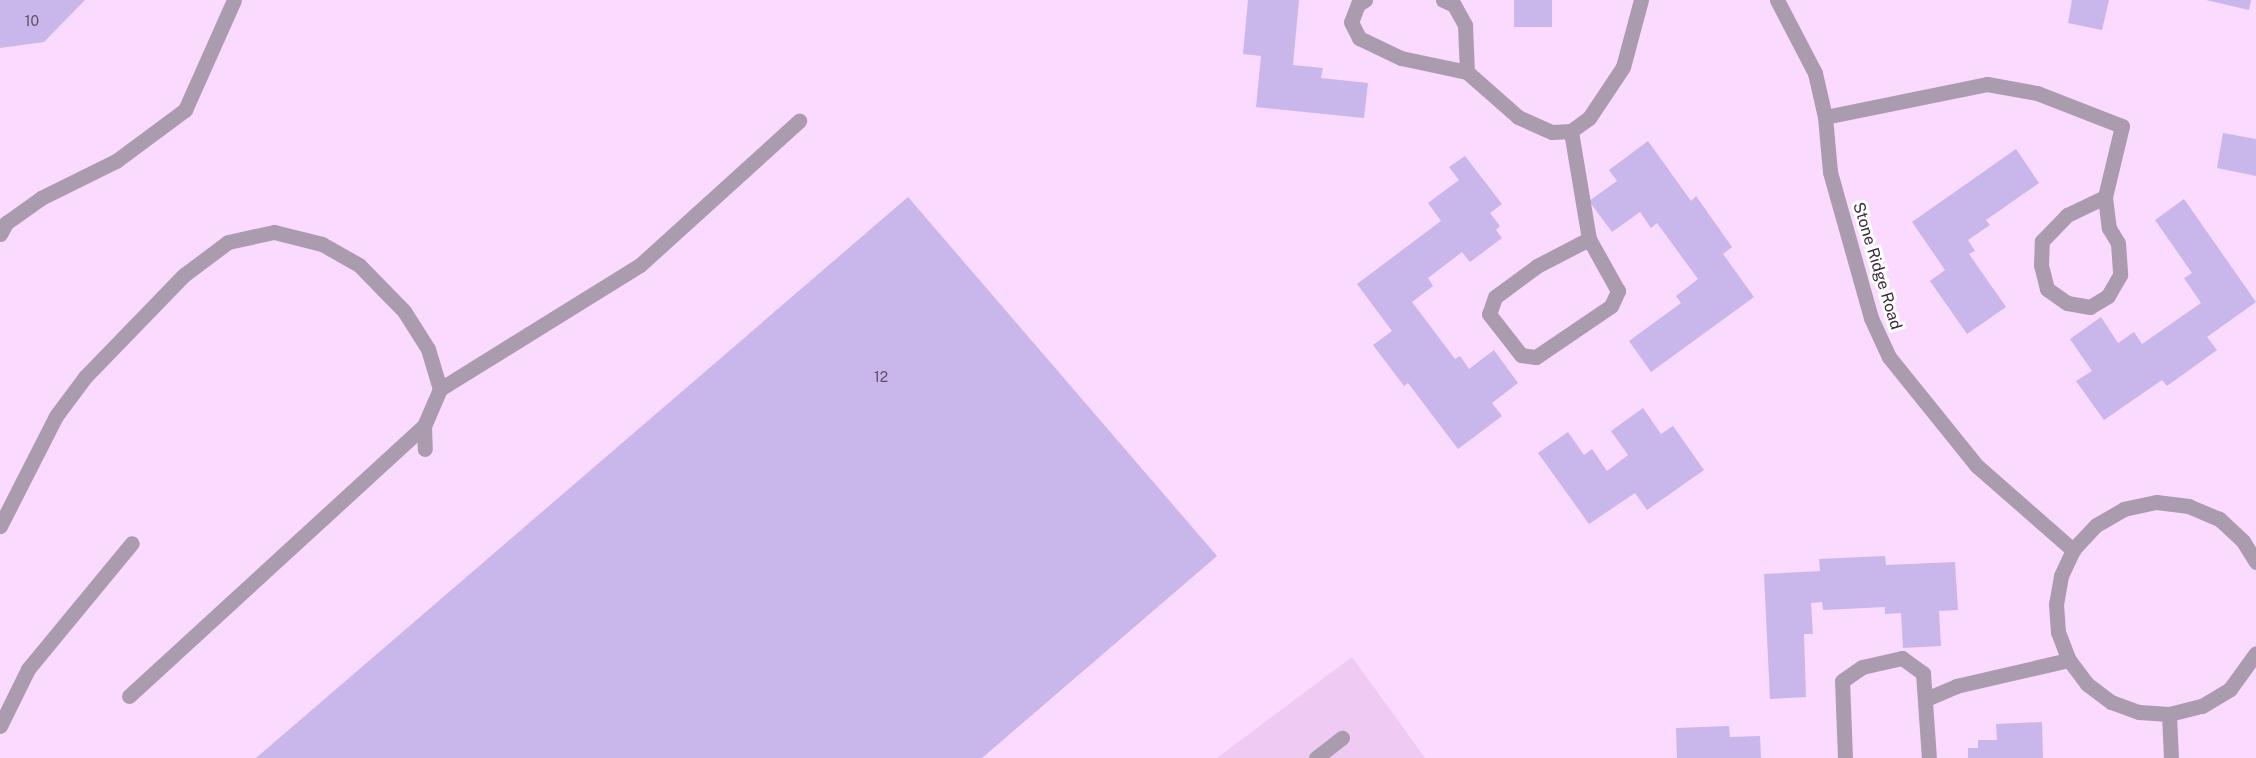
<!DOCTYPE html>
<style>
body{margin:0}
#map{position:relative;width:2256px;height:758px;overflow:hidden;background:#fadaff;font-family:"Public Sans",sans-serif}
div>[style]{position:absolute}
.built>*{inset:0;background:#efcaf3}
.building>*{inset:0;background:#c9b6ea;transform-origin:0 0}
.minor>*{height:15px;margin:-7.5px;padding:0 7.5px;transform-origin:7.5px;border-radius:7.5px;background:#ab9bae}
span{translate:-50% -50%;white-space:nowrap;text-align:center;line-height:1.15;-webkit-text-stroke:6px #fff;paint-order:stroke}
.number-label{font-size:14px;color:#5e4e68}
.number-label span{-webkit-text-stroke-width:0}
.street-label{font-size:16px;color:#3b2c3d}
</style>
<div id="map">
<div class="built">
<i style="clip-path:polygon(1352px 657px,1425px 758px,1217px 758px)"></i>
</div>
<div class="building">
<i style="clip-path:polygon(0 0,85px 0,44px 42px,0 48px)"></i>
<i style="clip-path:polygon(1248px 0,1299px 0,1293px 65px,1323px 68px,1321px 78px,1368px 83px,1364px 118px,1256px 107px,1261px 56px,1243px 54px)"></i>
<i style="left:1514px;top:0;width:38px;height:27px"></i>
<i style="clip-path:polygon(2072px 0,2109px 0,2102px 30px,2068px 23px)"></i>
<i style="clip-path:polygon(2206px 0,2251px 0,2249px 10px)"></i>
<i style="clip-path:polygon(2223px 133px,2256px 139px,2256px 176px,2217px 168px)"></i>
<i style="clip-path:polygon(1648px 141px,1691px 201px,1696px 196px,1732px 247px,1723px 254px,1754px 297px,1651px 372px,1629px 341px,1681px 303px,1676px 296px,1698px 279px,1657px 223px,1651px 228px,1640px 212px,1612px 232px,1589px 201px,1617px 181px,1609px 170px)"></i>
<i style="clip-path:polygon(2016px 149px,2039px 183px,1986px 220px,1990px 225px,1968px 240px,1975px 251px,1969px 254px,2006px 307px,1967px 334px,1930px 281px,1945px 270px,1912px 222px)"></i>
<i style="clip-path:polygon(1465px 156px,1502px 204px,1490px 213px,1500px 226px,1496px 230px,1502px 238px,1470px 262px,1462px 252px,1428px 278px,1433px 286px,1412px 302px,1455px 359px,1460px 356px,1469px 369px,1494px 350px,1518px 383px,1492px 403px,1502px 416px,1458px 449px,1408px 383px,1404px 386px,1373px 345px,1392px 331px,1357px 284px,1441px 221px,1428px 203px,1459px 180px,1449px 167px)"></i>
<i style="clip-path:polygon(908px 197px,1217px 556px,982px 758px,256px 758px)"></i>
<i style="clip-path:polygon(2184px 199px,2256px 302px,2207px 337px,2217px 350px,2167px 386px,2162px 380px,2104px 420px,2076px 381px,2092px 371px,2070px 339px,2101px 317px,2118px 343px,2134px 332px,2142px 344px,2201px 303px,2184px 278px,2192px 273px,2155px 220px)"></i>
<i style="clip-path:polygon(1643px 408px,1661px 434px,1673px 426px,1704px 470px,1647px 510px,1635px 493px,1589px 524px,1538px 453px,1568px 432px,1584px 455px,1592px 449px,1607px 471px,1628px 455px,1611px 431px)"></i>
<i style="clip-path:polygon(1885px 556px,1886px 565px,1955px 562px,1958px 610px,1939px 611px,1941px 646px,1903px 648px,1901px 613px,1885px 614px,1885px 607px,1823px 610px,1822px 602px,1811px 603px,1813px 634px,1804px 634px,1806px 697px,1770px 699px,1764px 574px,1820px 571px,1819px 559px)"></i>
<i style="clip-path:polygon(2042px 722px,2043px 758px,1968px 758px,1968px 748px,1978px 748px,1978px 740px,1997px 740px,1996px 724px)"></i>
<i style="clip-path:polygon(1729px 726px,1730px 737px,1760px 736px,1761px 758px,1677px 758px,1676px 728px)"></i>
</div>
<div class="minor">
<i style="left:1365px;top:0;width:8px;rotate:150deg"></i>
<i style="left:1358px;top:4px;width:19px;rotate:111deg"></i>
<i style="left:1351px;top:22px;width:18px;rotate:63deg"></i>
<i style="left:1359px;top:38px;width:47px;rotate:25.5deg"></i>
<i style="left:1401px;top:58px;width:67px;rotate:12deg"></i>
<i style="left:1467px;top:72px;width:68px;rotate:41.4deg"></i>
<i style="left:1518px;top:117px;width:37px;rotate:24deg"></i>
<i style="left:1552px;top:132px;width:19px;rotate:-3deg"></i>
<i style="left:1443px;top:0;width:12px;rotate:24deg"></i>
<i style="left:1454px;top:5px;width:23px;rotate:61deg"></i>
<i style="left:1465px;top:25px;width:47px;rotate:87.6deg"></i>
<i style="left:1777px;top:0;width:82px;rotate:62.5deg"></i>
<i style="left:1815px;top:73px;width:45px;rotate:77.2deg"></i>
<i style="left:1825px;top:117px;width:55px;rotate:84.8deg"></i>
<i style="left:1830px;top:172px;width:152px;rotate:74.3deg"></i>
<i style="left:1871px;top:318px;width:43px;rotate:65.2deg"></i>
<i style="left:1889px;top:357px;width:140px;rotate:51.1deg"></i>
<i style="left:1977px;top:466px;width:128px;rotate:41.2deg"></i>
<i style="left:1825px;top:117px;width:165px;rotate:-11.5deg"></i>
<i style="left:1987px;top:84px;width:51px;rotate:10.2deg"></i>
<i style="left:2037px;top:93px;width:91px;rotate:21.2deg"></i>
<i style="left:2122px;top:126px;width:73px;rotate:103.5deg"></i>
<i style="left:2105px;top:197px;width:31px;rotate:83deg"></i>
<i style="left:2109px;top:228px;width:17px;rotate:59deg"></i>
<i style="left:2118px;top:243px;width:32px;rotate:86deg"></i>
<i style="left:2120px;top:275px;width:24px;rotate:120deg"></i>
<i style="left:2108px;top:296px;width:21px;rotate:149deg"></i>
<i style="left:2090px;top:307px;width:23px;rotate:-170deg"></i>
<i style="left:2067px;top:303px;width:24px;rotate:-145deg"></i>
<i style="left:2047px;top:289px;width:25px;rotate:-104deg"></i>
<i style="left:2041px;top:265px;width:24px;rotate:-88deg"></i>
<i style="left:2042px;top:241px;width:36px;rotate:-46deg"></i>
<i style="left:2067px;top:215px;width:42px;rotate:-25.3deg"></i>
<i style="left:0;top:234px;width:13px;rotate:-61deg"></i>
<i style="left:6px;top:223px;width:43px;rotate:-35.5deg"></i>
<i style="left:41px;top:198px;width:84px;rotate:-26.3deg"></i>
<i style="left:116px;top:161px;width:86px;rotate:-36.5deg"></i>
<i style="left:185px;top:110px;width:120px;rotate:-66deg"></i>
<i style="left:1589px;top:239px;width:59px;rotate:152.6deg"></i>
<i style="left:1537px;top:266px;width:52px;rotate:143.6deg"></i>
<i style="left:1495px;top:297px;width:18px;rotate:109deg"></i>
<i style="left:1489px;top:314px;width:52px;rotate:52deg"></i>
<i style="left:1521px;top:355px;width:15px;rotate:8deg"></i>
<i style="left:1536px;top:357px;width:91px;rotate:-34.2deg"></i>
<i style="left:1611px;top:306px;width:17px;rotate:-65deg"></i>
<i style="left:1618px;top:291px;width:60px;rotate:-119.1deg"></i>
<i style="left:1589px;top:239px;width:109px;rotate:-99.5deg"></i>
<i style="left:1571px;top:131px;width:22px;rotate:-36deg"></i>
<i style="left:1589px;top:118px;width:61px;rotate:-56.3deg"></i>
<i style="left:1623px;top:67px;width:69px;rotate:-75deg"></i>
<i style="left:440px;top:389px;width:235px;rotate:-31.8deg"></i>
<i style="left:640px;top:265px;width:215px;rotate:-42.2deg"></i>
<i style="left:0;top:526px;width:123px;rotate:-63deg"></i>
<i style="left:56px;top:416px;width:49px;rotate:-53.4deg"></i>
<i style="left:85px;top:377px;width:142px;rotate:-45.9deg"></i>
<i style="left:184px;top:275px;width:55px;rotate:-36.9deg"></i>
<i style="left:228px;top:242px;width:47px;rotate:-12.3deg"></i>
<i style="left:274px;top:232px;width:49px;rotate:14deg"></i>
<i style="left:322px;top:244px;width:43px;rotate:29.6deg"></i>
<i style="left:359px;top:265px;width:64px;rotate:45.6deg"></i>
<i style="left:404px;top:311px;width:45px;rotate:57.7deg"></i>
<i style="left:428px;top:349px;width:42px;rotate:73.3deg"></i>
<i style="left:440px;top:389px;width:40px;rotate:113.4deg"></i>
<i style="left:424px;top:426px;width:23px;rotate:88deg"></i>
<i style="left:2256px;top:562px;width:25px;rotate:-122deg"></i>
<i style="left:2243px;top:541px;width:33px;rotate:-137deg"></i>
<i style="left:2219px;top:519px;width:33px;rotate:-157deg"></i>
<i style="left:2189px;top:506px;width:33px;rotate:-173deg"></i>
<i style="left:2156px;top:502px;width:33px;rotate:168deg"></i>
<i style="left:2124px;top:509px;width:32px;rotate:150deg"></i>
<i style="left:2096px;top:525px;width:34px;rotate:133deg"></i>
<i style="left:2073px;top:550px;width:29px;rotate:115deg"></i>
<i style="left:2061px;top:576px;width:28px;rotate:100deg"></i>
<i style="left:2056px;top:604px;width:28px;rotate:86deg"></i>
<i style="left:2058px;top:632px;width:30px;rotate:69deg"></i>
<i style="left:2069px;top:660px;width:30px;rotate:53deg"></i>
<i style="left:2087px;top:684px;width:30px;rotate:37deg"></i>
<i style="left:2111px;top:702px;width:30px;rotate:20deg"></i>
<i style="left:2139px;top:712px;width:30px;rotate:4deg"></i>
<i style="left:2169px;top:714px;width:34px;rotate:-14deg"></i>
<i style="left:2202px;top:706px;width:33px;rotate:-31deg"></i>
<i style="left:2230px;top:689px;width:44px;rotate:-54.2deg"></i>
<i style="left:129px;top:696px;width:400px;rotate:-42.5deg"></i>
<i style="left:1926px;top:699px;width:33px;rotate:-23deg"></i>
<i style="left:1956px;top:686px;width:116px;rotate:-13deg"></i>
<i style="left:2169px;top:714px;width:44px;rotate:87.4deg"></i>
<i style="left:0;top:726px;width:64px;rotate:-63.8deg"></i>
<i style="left:28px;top:669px;width:163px;rotate:-50.5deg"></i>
<i style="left:1316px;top:758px;width:33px;rotate:-38deg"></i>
<i style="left:1845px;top:758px;width:77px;rotate:-92.2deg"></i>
<i style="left:1842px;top:681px;width:24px;rotate:-35deg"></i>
<i style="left:1862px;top:667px;width:41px;rotate:-12.7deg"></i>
<i style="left:1902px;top:658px;width:26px;rotate:36deg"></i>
<i style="left:1923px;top:673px;width:85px;rotate:86deg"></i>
</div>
<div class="number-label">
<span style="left:32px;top:21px">10</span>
<span style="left:881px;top:377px">12</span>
</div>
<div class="street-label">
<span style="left:1877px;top:266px;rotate:73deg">Stone Ridge Road</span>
</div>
</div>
